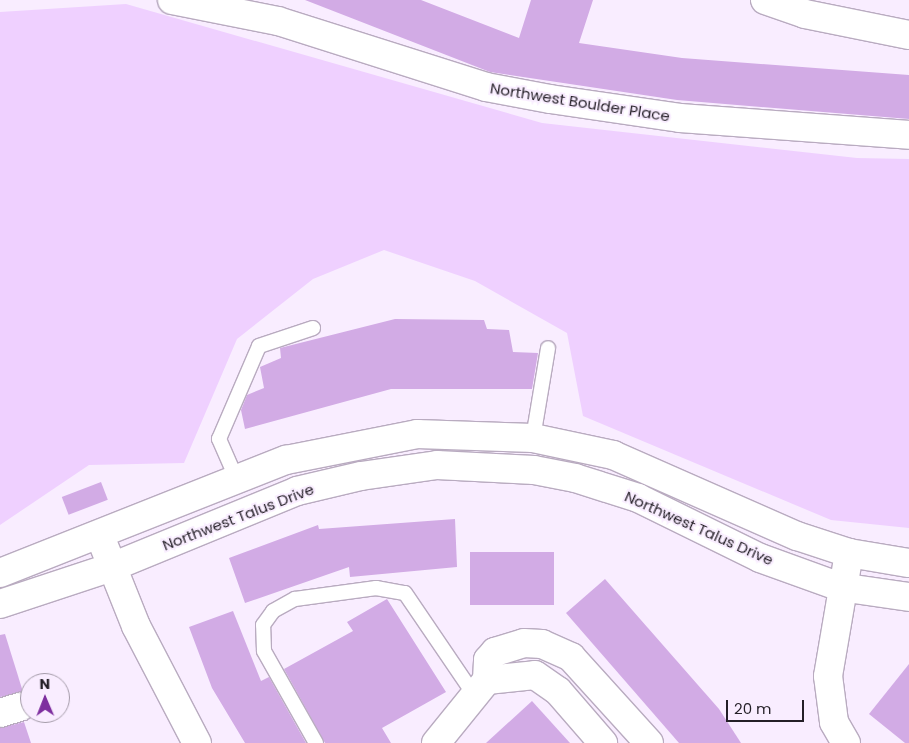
<!DOCTYPE html>
<style>
body{margin:0}
#map{position:relative;width:909px;height:743px;overflow:hidden;background:#f9edff;font-family:Poppins,sans-serif}
div>[style]{position:absolute}
.green>*{inset:0;background:#efd0ff}
.building>*{inset:0;background:#d2abe5;transform-origin:0 0}
.roads{filter:drop-shadow(1px 0 #b9abc0) drop-shadow(-1px 0 #b9abc0) drop-shadow(0 1px #b9abc0) drop-shadow(0 -1px #b9abc0)}
.service>*{height:14px;margin:-7px;padding:0 7px;transform-origin:7px;border-radius:7px;background:#fff}
.minor>*{height:28px;margin:-14px;padding:0 14px;transform-origin:14px;border-radius:14px;background:#fff}
.tertiary>*{height:28px;margin:-14px;padding:0 14px;transform-origin:14px;border-radius:14px;background:#fff}
span{translate:-50% -50%;white-space:nowrap;text-align:center;line-height:1.15;-webkit-text-stroke:4px #f9edff;paint-order:stroke}
.street-label{font-size:15px;color:#241f27}
.north{position:absolute;left:20px;top:673px;width:50px;height:50px;box-sizing:border-box;background:#f9edff;border:1px solid #a49ba9;border-radius:50%;rotate:359deg;font-size:14px;font-weight:700;line-height:20px;text-align:center;color:#241f27}
.north::after{content:'';display:block;margin:auto;width:18px;height:22px;background:#7e2e9f;clip-path:polygon(50% 0,100% 100%,50% 72%,0 100%)}
.scale{position:absolute;left:726px;top:700px;width:78px;height:22px;box-sizing:border-box;border:2px solid #241f27;border-top:0;padding-left:6px;font-size:15px;line-height:18px;white-space:nowrap;color:#241f27;-webkit-text-stroke:4px #f9edff;paint-order:stroke}
</style>
<div id="map">
<div class="green">
<i style="clip-path:polygon(126px 4px,542px 123px,857px 158px,909px 159px,909px 528px,831px 520px,583px 416px,567px 333px,475px 281px,384px 250px,313px 279px,237px 339px,184px 463px,89px 465px,0 525px,0 12px)"></i>
</div>
<div class="building">
<i style="clip-path:polygon(305px 0,421px 0,519px 38px,531px 0,593px 0,579px 43px,682px 58px,909px 75px,909px 119px,677px 100px,490px 72px)"></i>
<i style="clip-path:polygon(395px 319px,484px 320px,487px 329px,509px 330px,513px 352px,538px 353px,532px 389px,391px 389px,245px 429px,241px 410px,247px 395px,264px 388px,260px 367px,281px 358px,280px 348px)"></i>
<i style="left:101px;top:482px;width:19px;height:42px;rotate:69deg"></i>
<i style="clip-path:polygon(455px 519px,457px 567px,350px 577px,349px 567px,245px 603px,229px 558px,318px 525px,319px 529px)"></i>
<i style="left:470px;top:552px;width:84px;height:53px"></i>
<i style="clip-path:polygon(605px 579px,719px 709px,741px 743px,679px 743px,566px 613px)"></i>
<i style="clip-path:polygon(387px 599px,446px 692px,382px 728px,391px 743px,325px 743px,284px 669px,353px 631px,347px 622px)"></i>
<i style="clip-path:polygon(233px 611px,261px 681px,269px 677px,306px 743px,245px 743px,212px 688px,189px 627px)"></i>
<i style="clip-path:polygon(5px 634px,23px 692px,0 697px,0 635px)"></i>
<i style="clip-path:polygon(909px 664px,909px 743px,905px 743px,869px 714px)"></i>
<i style="clip-path:polygon(532px 701px,570px 743px,486px 743px)"></i>
<i style="clip-path:polygon(24px 722px,31px 743px,0 743px,0 728px)"></i>
</div>
<div class="roads">
<div class="service">
<i style="left:533px;top:438px;width:91px;rotate:-80.5deg"></i>
<i style="left:237px;top:480px;width:45px;rotate:-113.7deg"></i>
<i style="left:219px;top:439px;width:101px;rotate:-66.7deg"></i>
<i style="left:259px;top:346px;width:57px;rotate:-18.4deg"></i>
<i style="left:316px;top:743px;width:106px;rotate:-119.5deg"></i>
<i style="left:264px;top:651px;width:26px;rotate:-92deg"></i>
<i style="left:263px;top:625px;width:17px;rotate:-54deg"></i>
<i style="left:273px;top:611px;width:25px;rotate:-29deg"></i>
<i style="left:295px;top:599px;width:82px;rotate:-7.7deg"></i>
<i style="left:376px;top:588px;width:29px;rotate:10deg"></i>
<i style="left:405px;top:593px;width:125px;rotate:55.8deg"></i>
</div>
<div class="minor">
<i style="left:172px;top:0;width:108px;rotate:11.2deg"></i>
<i style="left:278px;top:21px;width:218px;rotate:17.6deg"></i>
<i style="left:486px;top:87px;width:65px;rotate:10.6deg"></i>
<i style="left:550px;top:99px;width:131px;rotate:8.3deg"></i>
<i style="left:680px;top:118px;width:230px;rotate:4.2deg"></i>
<i style="left:765px;top:0;width:42px;rotate:19.3deg"></i>
<i style="left:805px;top:14px;width:106px;rotate:11.4deg"></i>
<i style="left:100px;top:536px;width:97px;rotate:68.2deg"></i>
<i style="left:136px;top:626px;width:132px;rotate:62.5deg"></i>
<i style="left:487px;top:680px;width:48px;rotate:-5.9deg"></i>
<i style="left:535px;top:675px;width:28px;rotate:35deg"></i>
<i style="left:558px;top:691px;width:69px;rotate:49.1deg"></i>
<i style="left:0;top:713px;width:21px;rotate:-17deg"></i>
<i style="left:436px;top:743px;width:81px;rotate:-51deg"></i>
<i style="left:487px;top:680px;width:20px;rotate:-87deg"></i>
<i style="left:488px;top:660px;width:11px;rotate:-49deg"></i>
<i style="left:495px;top:652px;width:30px;rotate:-17deg"></i>
<i style="left:524px;top:643px;width:18px;rotate:3deg"></i>
<i style="left:542px;top:644px;width:32px;rotate:24deg"></i>
<i style="left:571px;top:657px;width:116px;rotate:47.8deg"></i>
<i style="left:846px;top:743px;width:24px;rotate:-120deg"></i>
<i style="left:834px;top:722px;width:46px;rotate:-97.4deg"></i>
<i style="left:828px;top:676px;width:125px;rotate:-80.3deg"></i>
</div>
<div class="tertiary">
<i style="left:0;top:573px;width:308px;rotate:-21.6deg"></i>
<i style="left:286px;top:460px;width:134px;rotate:-11.2deg"></i>
<i style="left:417px;top:434px;width:116px;rotate:2deg"></i>
<i style="left:533px;top:438px;width:82px;rotate:12deg"></i>
<i style="left:613px;top:455px;width:201px;rotate:23.8deg"></i>
<i style="left:797px;top:536px;width:55px;rotate:18.1deg"></i>
<i style="left:849px;top:553px;width:61px;rotate:9.5deg"></i>
<i style="left:0;top:604px;width:118px;rotate:-18.3deg"></i>
<i style="left:112px;top:567px;width:200px;rotate:-22.3deg"></i>
<i style="left:297px;top:491px;width:66px;rotate:-13.2deg"></i>
<i style="left:361px;top:476px;width:77px;rotate:-8.2deg"></i>
<i style="left:437px;top:465px;width:97px;rotate:3deg"></i>
<i style="left:534px;top:470px;width:42px;rotate:11deg"></i>
<i style="left:575px;top:478px;width:66px;rotate:17.6deg"></i>
<i style="left:638px;top:498px;width:136px;rotate:26.2deg"></i>
<i style="left:760px;top:558px;width:85px;rotate:19.9deg"></i>
<i style="left:840px;top:587px;width:70px;rotate:8.2deg"></i>
</div>
</div>
<div class="street-label">
<span style="left:580px;top:102px;rotate:9deg">Northwest Boulder Place</span>
<span style="left:238px;top:517px;rotate:-21deg">Northwest Talus Drive</span>
<span style="left:699px;top:528px;rotate:24deg">Northwest Talus Drive</span>
</div>
<div class="north">N</div>
<div class="scale">20 m</div>
</div>
